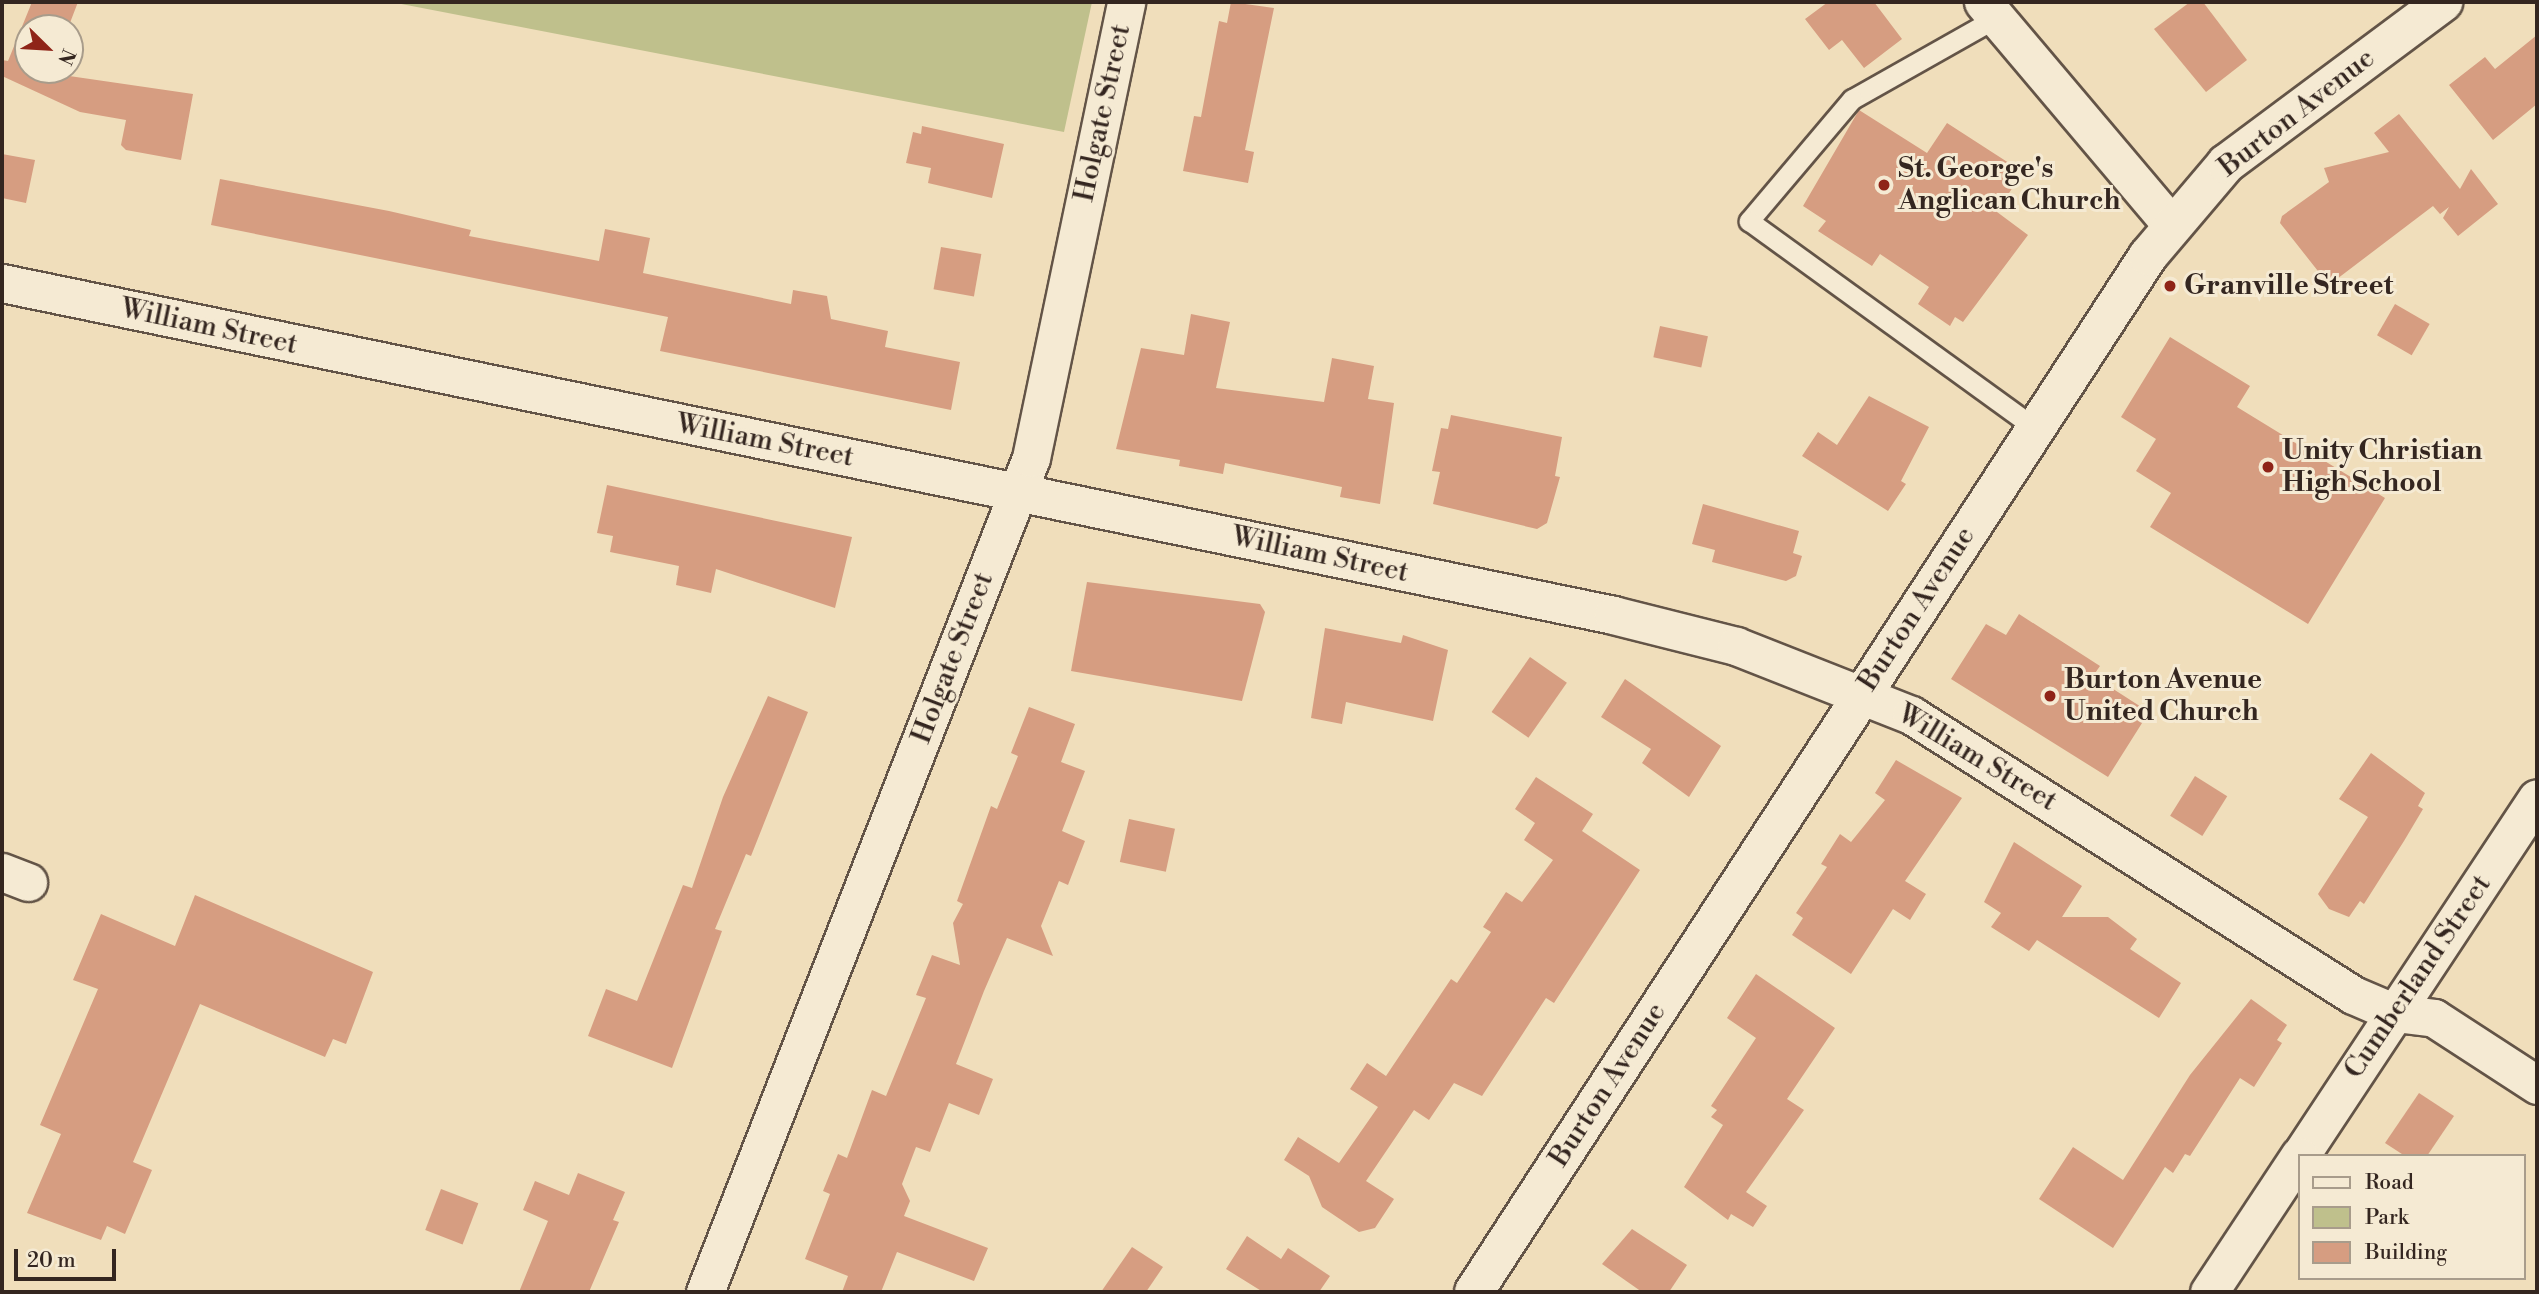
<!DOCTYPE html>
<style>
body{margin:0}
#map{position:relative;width:2539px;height:1294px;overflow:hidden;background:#f0debb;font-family:"Libre Bodoni",serif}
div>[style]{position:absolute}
.green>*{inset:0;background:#bfc08c}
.building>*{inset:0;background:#d69d81;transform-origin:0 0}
.roads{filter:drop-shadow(2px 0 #635447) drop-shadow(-2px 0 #635447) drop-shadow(0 2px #635447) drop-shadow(0 -2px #635447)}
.lane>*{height:19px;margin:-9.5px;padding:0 9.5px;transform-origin:9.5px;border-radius:9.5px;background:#f5ead3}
.street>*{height:37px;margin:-18.5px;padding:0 18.5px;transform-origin:18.5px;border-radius:18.5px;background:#f5ead3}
.secondary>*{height:38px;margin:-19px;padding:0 19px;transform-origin:19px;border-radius:19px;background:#f5ead3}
.dots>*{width:19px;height:19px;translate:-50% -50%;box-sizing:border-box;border:4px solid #f5ead3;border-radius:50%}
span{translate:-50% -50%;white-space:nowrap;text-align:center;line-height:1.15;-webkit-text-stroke:6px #f5ead3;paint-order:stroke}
.street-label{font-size:28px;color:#342620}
.poi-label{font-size:28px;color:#342620;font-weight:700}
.left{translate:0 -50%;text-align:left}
.frame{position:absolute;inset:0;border:4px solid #342620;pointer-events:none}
.legend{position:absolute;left:2298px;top:1154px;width:228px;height:126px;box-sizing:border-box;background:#f5ead3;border:2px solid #a89c8b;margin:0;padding:9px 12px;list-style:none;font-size:21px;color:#342620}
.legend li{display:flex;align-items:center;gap:14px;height:35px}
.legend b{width:35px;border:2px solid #a89c8b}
.north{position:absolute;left:14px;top:14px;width:70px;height:70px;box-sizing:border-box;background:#f5ead3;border:2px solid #a89c8b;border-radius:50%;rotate:114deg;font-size:19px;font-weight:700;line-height:28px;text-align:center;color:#342620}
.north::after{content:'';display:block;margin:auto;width:24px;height:32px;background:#8f2418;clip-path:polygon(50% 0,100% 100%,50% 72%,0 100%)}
.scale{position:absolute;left:14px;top:1249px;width:102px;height:32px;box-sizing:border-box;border:4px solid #342620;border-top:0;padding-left:9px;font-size:21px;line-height:24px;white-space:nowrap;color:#342620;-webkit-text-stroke:5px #f5ead3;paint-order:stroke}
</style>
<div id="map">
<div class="green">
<i style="clip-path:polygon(391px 2px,1092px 2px,1064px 132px)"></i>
</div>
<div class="building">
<i style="clip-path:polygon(32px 2px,78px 2px,68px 28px,28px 28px,28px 70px,193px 94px,181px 160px,126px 150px,121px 145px,126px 120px,80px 112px,2px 76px,2px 60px,8px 61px)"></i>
<i style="clip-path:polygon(1231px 2px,1274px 8px,1245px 150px,1254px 152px,1248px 183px,1183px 171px,1194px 116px,1201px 117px,1219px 21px,1227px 23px)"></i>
<i style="clip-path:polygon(1828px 2px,1874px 2px,1902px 39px,1864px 68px,1842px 40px,1829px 50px,1805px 19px)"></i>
<i style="clip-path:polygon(2190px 2px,2203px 2px,2247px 60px,2206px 92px,2154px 29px)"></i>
<i style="clip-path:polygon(2537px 35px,2537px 104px,2493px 140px,2449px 85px,2485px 57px,2495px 69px)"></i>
<i style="clip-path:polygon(1859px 110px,1927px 153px,1947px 123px,2012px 165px,2008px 172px,2018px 179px,1997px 212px,2028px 235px,1963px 322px,1955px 317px,1950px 326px,1918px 304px,1929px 287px,1880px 254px,1872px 266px,1818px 231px,1826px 221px,1803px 206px)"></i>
<i style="clip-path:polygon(2399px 114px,2460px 189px,2471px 169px,2498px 204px,2458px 236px,2443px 218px,2449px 207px,2440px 214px,2433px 206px,2329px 285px,2280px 223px,2282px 216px,2329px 182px,2324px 168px,2389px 152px,2374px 133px)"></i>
<i style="clip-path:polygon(922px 126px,1004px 144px,992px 198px,928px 183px,931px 168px,906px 163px,913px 132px,921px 134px)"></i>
<i style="clip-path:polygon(2px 154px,35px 160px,26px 203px,2px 198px)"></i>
<i style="clip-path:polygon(220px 179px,389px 211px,471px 230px,469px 236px,599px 261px,605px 229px,650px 238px,643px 273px,791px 304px,793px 290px,827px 296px,831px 319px,888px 331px,885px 347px,960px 362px,951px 410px,660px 351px,668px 317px,211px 225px)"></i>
<i style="left:941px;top:247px;width:41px;height:43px;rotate:10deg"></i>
<i style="left:2395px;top:304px;width:40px;height:36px;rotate:30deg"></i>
<i style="clip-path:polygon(1191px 314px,1230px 322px,1216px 388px,1324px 402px,1332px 358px,1374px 366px,1368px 399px,1394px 403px,1380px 504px,1340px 497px,1342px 487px,1225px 463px,1223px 474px,1179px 466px,1180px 460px,1116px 449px,1141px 348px,1184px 355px)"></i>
<i style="left:1660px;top:326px;width:49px;height:32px;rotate:12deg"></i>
<i style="clip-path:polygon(2170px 337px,2250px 386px,2237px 407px,2385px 498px,2308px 624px,2150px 527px,2171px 493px,2136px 471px,2156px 439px,2121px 417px)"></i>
<i style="clip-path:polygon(1869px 396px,1929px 427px,1901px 481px,1906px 484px,1888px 511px,1802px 456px,1818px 432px,1837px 445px)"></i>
<i style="clip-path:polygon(1451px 415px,1562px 437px,1555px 476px,1560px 477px,1547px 523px,1537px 529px,1433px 504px,1440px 472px,1432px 471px,1441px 428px,1448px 429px)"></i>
<i style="clip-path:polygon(607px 485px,852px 537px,835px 608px,716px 569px,711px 593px,676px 585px,679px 566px,610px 552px,613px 536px,597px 533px)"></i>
<i style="clip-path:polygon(1703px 504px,1799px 531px,1793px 553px,1802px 556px,1796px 576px,1786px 581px,1712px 562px,1715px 550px,1692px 544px)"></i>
<i style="clip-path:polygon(1087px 582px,1260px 604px,1265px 612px,1242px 701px,1071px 671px)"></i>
<i style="clip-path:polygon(2019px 614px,2100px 666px,2093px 676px,2149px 712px,2108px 777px,1951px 679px,1986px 624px,2006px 635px)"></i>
<i style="clip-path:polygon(1325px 628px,1401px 643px,1403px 635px,1448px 650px,1433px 721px,1346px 702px,1342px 724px,1311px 718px)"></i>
<i style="left:1530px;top:657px;width:45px;height:67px;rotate:35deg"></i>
<i style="clip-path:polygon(1625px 679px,1721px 746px,1689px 797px,1642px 763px,1651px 749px,1601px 717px)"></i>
<i style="clip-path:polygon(768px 696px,808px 712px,751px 856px,746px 854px,715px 929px,722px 931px,672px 1068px,588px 1036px,606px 989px,637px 1001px,683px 885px,692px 888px,723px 797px)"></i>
<i style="clip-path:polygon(1029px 707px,1075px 724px,1061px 762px,1085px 771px,1062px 831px,1085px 841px,1068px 885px,1059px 881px,1041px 926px,1053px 956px,1007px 938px,984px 991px,956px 1064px,993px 1079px,979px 1115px,949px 1103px,930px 1152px,916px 1147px,902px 1184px,910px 1201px,904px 1216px,988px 1248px,974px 1281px,897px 1252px,881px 1292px,842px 1292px,848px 1276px,805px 1259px,830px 1194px,823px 1191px,838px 1154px,847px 1158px,872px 1090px,886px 1096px,926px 998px,916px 995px,932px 955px,960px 965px,953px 923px,963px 904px,957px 901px,991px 806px,997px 809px,1018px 756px,1011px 753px)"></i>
<i style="clip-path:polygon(2371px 753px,2425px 793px,2418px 806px,2423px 809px,2404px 841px,2364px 904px,2360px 901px,2349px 917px,2329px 909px,2318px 894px,2368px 817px,2339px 799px)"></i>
<i style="clip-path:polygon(1896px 760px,1962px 798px,1905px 881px,1926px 894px,1910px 920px,1893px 909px,1851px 974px,1792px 935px,1803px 918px,1796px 913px,1827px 867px,1821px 864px,1840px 834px,1851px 842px,1885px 800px,1875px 793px)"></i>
<i style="left:2195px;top:776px;width:38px;height:47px;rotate:32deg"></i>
<i style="clip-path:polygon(1536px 777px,1593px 814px,1582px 831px,1640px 870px,1554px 1003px,1546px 998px,1482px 1096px,1454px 1083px,1429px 1120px,1414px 1110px,1366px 1181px,1394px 1199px,1375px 1228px,1359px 1232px,1322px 1207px,1309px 1176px,1284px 1160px,1298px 1137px,1339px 1163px,1378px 1107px,1350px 1089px,1367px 1063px,1386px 1076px,1451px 979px,1457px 983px,1491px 932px,1483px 927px,1506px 892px,1522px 902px,1553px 860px,1524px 840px,1535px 823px,1515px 809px)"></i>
<i style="left:1129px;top:819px;width:47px;height:44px;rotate:12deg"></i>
<i style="clip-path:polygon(2014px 842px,2082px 886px,2062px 917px,2108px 917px,2137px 939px,2130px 949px,2181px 983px,2159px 1018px,2037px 940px,2029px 951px,1991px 927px,2001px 913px,1984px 902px)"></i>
<i style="clip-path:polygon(195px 895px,373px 972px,346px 1044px,333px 1039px,325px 1057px,200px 1004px,133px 1162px,152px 1170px,125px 1234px,107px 1226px,101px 1240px,27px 1213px,61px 1134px,40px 1125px,98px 989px,73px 980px,101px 914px,175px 946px)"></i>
<i style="clip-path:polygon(1756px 974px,1835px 1028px,1787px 1099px,1804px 1110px,1746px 1192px,1767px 1206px,1753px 1227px,1731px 1214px,1728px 1220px,1684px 1187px,1723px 1125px,1711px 1117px,1717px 1110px,1711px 1106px,1756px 1038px,1727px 1018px)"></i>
<i style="clip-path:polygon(2251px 999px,2287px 1025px,2277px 1040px,2282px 1043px,2254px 1087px,2240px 1078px,2190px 1156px,2185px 1154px,2173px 1173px,2165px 1167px,2113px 1248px,2039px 1199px,2073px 1147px,2123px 1180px,2190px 1075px)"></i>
<i style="clip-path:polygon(2419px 1093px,2454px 1116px,2427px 1156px,2405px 1156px,2385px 1143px)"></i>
<i style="clip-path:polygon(578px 1173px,625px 1192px,613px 1220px,619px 1222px,589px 1292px,519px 1292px,548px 1221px,523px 1210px,535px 1181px,569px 1195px)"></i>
<i style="left:441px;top:1189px;width:40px;height:44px;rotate:21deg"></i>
<i style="clip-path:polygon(1632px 1229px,1687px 1265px,1669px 1292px,1642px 1292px,1602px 1264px)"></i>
<i style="clip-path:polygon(1247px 1236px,1281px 1259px,1288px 1248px,1330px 1276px,1319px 1292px,1263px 1292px,1226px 1269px)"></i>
<i style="clip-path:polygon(1132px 1247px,1163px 1267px,1146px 1292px,1101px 1292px)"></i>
</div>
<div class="roads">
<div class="lane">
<i style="left:1996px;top:18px;width:165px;rotate:150.6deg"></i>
<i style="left:1852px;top:99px;width:160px;rotate:130.2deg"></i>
<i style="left:1749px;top:221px;width:353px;rotate:35.9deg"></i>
</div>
<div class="street">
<i style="left:1983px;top:2px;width:293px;rotate:49.8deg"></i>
<i style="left:2px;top:283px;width:1645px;rotate:11.64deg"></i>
<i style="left:1613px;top:615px;width:127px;rotate:14.1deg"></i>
<i style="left:1736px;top:646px;width:188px;rotate:21.5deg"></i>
<i style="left:1911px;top:715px;width:523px;rotate:32.35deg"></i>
<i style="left:2353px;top:995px;width:46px;rotate:23.2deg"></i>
<i style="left:2395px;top:1013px;width:39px;rotate:7deg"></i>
<i style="left:2434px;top:1018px;width:123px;rotate:33deg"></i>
<i style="left:2px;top:872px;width:28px;rotate:21deg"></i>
<i style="left:2300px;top:1156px;width:429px;rotate:-56.5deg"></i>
<i style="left:705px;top:1292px;width:895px;rotate:-68.65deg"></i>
<i style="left:1031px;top:458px;width:466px;rotate:-78.2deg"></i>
<i style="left:2209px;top:1292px;width:163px;rotate:-56.5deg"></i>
</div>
<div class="secondary">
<i style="left:1474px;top:1292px;width:1236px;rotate:-56.95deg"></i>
<i style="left:2148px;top:256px;width:121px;rotate:-49.7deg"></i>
<i style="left:2226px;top:164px;width:271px;rotate:-36.7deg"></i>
</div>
</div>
<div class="dots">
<i style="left:1884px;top:185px;background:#8f2418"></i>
<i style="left:2170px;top:286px;background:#8f2418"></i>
<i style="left:2268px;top:467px;background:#8f2418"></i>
<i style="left:2050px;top:696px;background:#8f2418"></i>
</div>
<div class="street-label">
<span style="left:1103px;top:113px;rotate:-78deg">Holgate Street</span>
<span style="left:2297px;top:113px;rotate:-38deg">Burton Avenue</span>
<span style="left:209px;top:327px;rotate:12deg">William Street</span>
<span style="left:765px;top:441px;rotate:11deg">William Street</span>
<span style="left:1320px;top:555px;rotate:12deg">William Street</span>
<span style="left:1917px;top:609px;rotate:-57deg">Burton Avenue</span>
<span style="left:953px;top:658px;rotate:-69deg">Holgate Street</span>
<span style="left:1977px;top:758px;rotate:31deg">William Street</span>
<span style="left:2418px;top:977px;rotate:-56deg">Cumberland Street</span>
<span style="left:1608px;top:1085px;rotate:-57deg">Burton Avenue</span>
</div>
<div class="poi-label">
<span class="left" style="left:1898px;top:185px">St. George's<br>Anglican Church</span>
<span class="left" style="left:2184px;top:286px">Granville Street</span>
<span class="left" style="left:2282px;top:467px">Unity Christian<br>High School</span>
<span class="left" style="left:2064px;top:696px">Burton Avenue<br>United Church</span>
</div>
<div class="frame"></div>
<ul class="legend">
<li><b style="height:9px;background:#f5ead3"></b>Road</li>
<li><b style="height:19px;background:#bfc08c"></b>Park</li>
<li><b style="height:19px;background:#d69d81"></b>Building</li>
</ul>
<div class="north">N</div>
<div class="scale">20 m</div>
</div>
